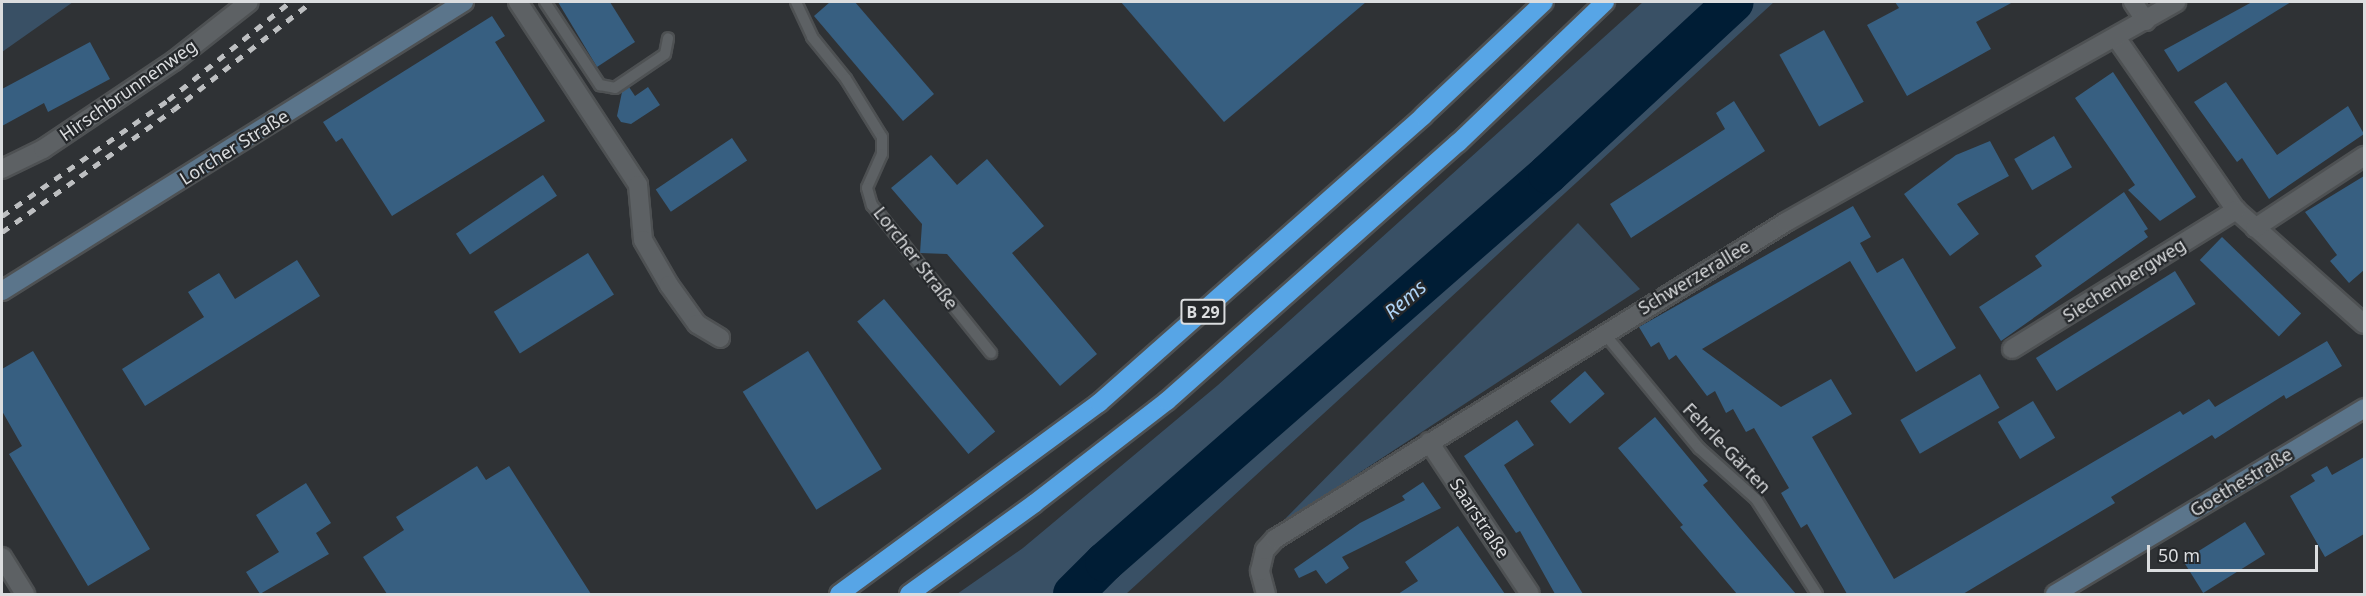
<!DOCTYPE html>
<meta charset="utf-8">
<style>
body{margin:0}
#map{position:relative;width:2366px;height:596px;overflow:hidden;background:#2f3235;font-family:"Noto Sans",sans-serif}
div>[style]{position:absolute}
.green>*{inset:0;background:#395065}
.river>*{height:40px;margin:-20px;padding:0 20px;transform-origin:20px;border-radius:20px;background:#001d35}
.building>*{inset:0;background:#375f81;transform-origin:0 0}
.roads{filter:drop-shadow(2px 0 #4e5153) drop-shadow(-2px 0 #4e5153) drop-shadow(0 2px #4e5153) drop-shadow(0 -2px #4e5153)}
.lane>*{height:10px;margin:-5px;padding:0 5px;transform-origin:5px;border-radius:5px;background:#5d6164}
.street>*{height:18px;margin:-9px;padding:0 9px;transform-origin:9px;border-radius:9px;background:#5d6164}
.secondary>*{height:18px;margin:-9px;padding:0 9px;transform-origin:9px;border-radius:9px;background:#5b758b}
.highway>*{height:18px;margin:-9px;padding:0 9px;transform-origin:9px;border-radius:9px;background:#57a5e6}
.rail>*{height:4.5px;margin-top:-2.25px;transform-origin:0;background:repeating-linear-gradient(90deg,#bdbfc1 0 8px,transparent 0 16px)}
span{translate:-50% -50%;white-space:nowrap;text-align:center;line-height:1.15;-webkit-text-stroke:4.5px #25282b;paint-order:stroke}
.shield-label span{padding:2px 4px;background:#25282b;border:2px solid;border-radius:4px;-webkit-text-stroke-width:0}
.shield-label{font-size:16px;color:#dbdddf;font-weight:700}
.street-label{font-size:18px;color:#dbdddf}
.water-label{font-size:20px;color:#afd4f6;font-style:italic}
.frame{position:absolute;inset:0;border:3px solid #dbdddf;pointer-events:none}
.scale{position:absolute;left:2147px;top:545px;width:171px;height:27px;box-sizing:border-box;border:3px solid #dbdddf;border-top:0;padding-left:8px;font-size:18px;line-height:21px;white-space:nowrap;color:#dbdddf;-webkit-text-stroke:4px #25282b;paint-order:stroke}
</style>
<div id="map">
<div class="green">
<i style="clip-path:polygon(2px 2px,73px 2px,2px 52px)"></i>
<i style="clip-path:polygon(1643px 2px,1774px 2px,1126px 594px,957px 594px,1023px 548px,1218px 385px)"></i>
<i style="clip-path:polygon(1578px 223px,1640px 289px,1278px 526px)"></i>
</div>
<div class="river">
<i style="left:1073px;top:594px;width:45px;rotate:-45deg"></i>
<i style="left:1105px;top:562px;width:589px;rotate:-41.21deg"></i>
<i style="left:1548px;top:174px;width:253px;rotate:-42.8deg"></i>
</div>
<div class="building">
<i style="clip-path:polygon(558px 2px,610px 2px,635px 42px,597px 67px)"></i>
<i style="clip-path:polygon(830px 2px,855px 2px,934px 94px,903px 121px,814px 16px)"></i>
<i style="clip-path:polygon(1121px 2px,1366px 2px,1224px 122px)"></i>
<i style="clip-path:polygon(1895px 2px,2013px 2px,1976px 22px,1991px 49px,1907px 96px,1867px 25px,1899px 8px)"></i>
<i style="clip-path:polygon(2252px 2px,2291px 2px,2178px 72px,2164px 50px)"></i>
<i style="clip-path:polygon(492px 16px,505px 36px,495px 42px,545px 121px,392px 216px,342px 138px,336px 142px,323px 122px)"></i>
<i style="left:1824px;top:30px;width:82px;height:51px;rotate:61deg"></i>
<i style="clip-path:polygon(90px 42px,110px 79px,48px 112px,44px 103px,2px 126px,2px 89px)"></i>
<i style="clip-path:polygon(2113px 72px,2196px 197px,2160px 221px,2128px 190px,2135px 185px,2075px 98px)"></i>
<i style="clip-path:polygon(2226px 82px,2277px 155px,2348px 106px,2364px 134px,2269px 199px,2242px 158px,2237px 162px,2194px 102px)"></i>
<i style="clip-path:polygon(629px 87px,635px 96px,648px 87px,660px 105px,631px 124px,621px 122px,617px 116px,622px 92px)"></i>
<i style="clip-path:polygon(1734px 101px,1765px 151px,1631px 238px,1610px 204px,1725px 129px,1716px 113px)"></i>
<i style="left:2054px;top:136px;width:36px;height:46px;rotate:60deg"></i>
<i style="left:732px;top:138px;width:27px;height:92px;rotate:56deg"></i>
<i style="clip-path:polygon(1990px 141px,2009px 176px,1957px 204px,1979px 234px,1950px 256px,1904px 194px,1956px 155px)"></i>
<i style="clip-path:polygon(931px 155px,957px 185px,987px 159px,1044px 226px,1012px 253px,1097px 354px,1060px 386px,947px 254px,920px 253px,922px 224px,891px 188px)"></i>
<i style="left:543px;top:175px;width:25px;height:105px;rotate:56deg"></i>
<i style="clip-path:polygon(2364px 176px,2364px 270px,2349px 283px,2330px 261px,2337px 255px,2305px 212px)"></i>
<i style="clip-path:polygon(2124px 192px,2148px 229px,2144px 231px,2148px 237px,2001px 341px,1979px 307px,2042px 266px,2035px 256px)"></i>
<i style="clip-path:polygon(1853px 206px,1871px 237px,1860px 243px,1877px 273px,1903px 258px,1956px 348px,1916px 372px,1850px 261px,1702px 349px,1781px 407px,1831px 379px,1852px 414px,1812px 437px,1894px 579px,2180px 411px,2183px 415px,2209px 399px,2215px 407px,2327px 341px,2342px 366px,2286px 399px,2284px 395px,2215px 439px,2212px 435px,2111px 497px,2115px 503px,1963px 594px,1847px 594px,1807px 524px,1801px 528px,1781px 493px,1789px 488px,1754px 428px,1746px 432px,1733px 409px,1726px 413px,1715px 391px,1707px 396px,1676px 355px,1669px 360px,1659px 342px,1651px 347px,1639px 327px)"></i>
<i style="left:2222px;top:237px;width:110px;height:32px;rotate:44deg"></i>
<i style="left:588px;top:253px;width:49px;height:111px;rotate:58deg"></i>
<i style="clip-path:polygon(297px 260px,320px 296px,145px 406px,122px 369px,204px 317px,188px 292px,219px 273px,235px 299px)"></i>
<i style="left:2175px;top:271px;width:39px;height:164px;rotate:58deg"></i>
<i style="left:884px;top:299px;width:173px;height:35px;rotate:50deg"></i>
<i style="clip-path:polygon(33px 351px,150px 549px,88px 586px,9px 454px,22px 446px,2px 411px,2px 369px)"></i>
<i style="left:808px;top:351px;width:139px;height:77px;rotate:58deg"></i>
<i style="left:1585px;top:371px;width:30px;height:46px;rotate:49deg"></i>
<i style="left:1980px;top:374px;width:39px;height:92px;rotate:60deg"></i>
<i style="left:2033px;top:401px;width:43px;height:41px;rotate:59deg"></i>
<i style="clip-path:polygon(1655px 417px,1708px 481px,1703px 485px,1796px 594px,1737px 594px,1680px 527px,1683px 525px,1618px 448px)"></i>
<i style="clip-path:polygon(1517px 420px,1534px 445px,1504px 465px,1583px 594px,1555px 594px,1520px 531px,1516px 533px,1464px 456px)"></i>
<i style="clip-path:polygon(2364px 457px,2364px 534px,2325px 557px,2290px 496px,2315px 481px,2311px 475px,2327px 466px,2332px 475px)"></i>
<i style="clip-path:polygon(477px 466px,486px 480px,509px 466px,591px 594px,387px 594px,363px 557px,404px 530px,396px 517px)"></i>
<i style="clip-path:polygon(1423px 482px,1441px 508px,1342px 557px,1349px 568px,1326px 584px,1316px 570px,1299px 578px,1294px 569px,1360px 523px,1405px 500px,1402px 496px)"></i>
<i style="clip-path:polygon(306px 483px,331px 523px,316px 533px,329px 554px,260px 594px,246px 572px,279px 552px,256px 515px)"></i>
<i style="left:2245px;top:522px;width:38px;height:73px;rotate:58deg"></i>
<i style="clip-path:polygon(1458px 526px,1505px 594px,1398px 594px,1418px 581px,1405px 562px)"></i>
</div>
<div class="roads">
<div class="lane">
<i style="left:545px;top:2px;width:100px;rotate:56.5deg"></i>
<i style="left:600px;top:85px;width:15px;rotate:11deg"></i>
<i style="left:615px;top:88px;width:60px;rotate:-34.2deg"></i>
<i style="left:665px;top:54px;width:16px;rotate:-79deg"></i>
<i style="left:796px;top:2px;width:38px;rotate:65deg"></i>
<i style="left:812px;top:37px;width:54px;rotate:51deg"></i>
<i style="left:846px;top:79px;width:68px;rotate:58.2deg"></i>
<i style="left:882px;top:137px;width:17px;rotate:90deg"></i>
<i style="left:882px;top:154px;width:37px;rotate:114deg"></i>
<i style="left:867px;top:188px;width:18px;rotate:74deg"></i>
<i style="left:872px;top:205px;width:190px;rotate:51.2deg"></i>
<i style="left:1603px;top:332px;width:151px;rotate:50.4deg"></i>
<i style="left:1699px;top:448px;width:76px;rotate:41.8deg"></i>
<i style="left:1756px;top:499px;width:113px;rotate:57.3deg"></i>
</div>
<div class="street">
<i style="left:518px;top:2px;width:219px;rotate:56.7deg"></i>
<i style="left:638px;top:185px;width:55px;rotate:84.8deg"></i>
<i style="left:643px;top:240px;width:52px;rotate:60deg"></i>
<i style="left:669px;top:285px;width:48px;rotate:54.3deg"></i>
<i style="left:697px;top:324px;width:27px;rotate:31deg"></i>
<i style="left:2133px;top:2px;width:23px;rotate:56deg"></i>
<i style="left:2117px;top:39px;width:208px;rotate:55.2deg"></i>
<i style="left:2236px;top:210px;width:171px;rotate:41.7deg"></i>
<i style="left:2px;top:169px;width:46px;rotate:-26deg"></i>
<i style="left:43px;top:149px;width:158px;rotate:-33.9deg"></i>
<i style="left:174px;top:61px;width:95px;rotate:-38.2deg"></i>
<i style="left:2255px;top:228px;width:131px;rotate:-33.4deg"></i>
<i style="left:2012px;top:349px;width:264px;rotate:-31.8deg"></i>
<i style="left:1429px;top:442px;width:182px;rotate:56.4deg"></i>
<i style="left:2px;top:557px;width:44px;rotate:58.1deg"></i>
<i style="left:1266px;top:594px;width:24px;rotate:-105deg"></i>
<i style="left:1260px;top:571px;width:22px;rotate:-77deg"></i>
<i style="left:1265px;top:550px;width:15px;rotate:-48deg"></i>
<i style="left:1275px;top:539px;width:601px;rotate:-31.81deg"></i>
<i style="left:1786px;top:222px;width:448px;rotate:-29.4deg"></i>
</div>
<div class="secondary">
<i style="left:2px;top:291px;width:545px;rotate:-32.03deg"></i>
<i style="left:2055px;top:594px;width:361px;rotate:-31deg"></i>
</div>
<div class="highway">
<i style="left:839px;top:594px;width:323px;rotate:-36.3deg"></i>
<i style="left:1099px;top:403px;width:433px;rotate:-41.5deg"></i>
<i style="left:1423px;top:116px;width:166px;rotate:-43.3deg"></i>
<i style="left:909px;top:594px;width:155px;rotate:-35.8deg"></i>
<i style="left:1035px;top:503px;width:167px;rotate:-37.7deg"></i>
<i style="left:1167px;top:401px;width:389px;rotate:-41.6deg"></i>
<i style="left:1458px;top:143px;width:204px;rotate:-43.8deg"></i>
</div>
</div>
<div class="rail">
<i style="left:2px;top:216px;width:203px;rotate:-34.9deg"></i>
<i style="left:168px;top:100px;width:156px;rotate:-38.8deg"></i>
<i style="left:2px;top:232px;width:210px;rotate:-35.5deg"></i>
<i style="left:173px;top:110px;width:175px;rotate:-38deg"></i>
</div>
<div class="shield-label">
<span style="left:1203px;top:312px">B 29</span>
</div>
<div class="street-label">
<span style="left:128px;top:90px;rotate:-35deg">Hirschbrunnenweg</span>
<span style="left:234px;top:147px;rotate:-32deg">Lorcher Straße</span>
<span style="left:916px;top:258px;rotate:52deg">Lorcher Straße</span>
<span style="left:1694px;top:277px;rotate:-31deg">Schwerzerallee</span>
<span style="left:2124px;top:280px;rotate:-32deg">Siechenbergweg</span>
<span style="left:1727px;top:448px;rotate:46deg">Fehrle-Gärten</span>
<span style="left:2241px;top:482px;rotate:-31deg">Goethestraße</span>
<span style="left:1480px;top:518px;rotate:56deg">Saarstraße</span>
</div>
<div class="water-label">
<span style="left:1405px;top:299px;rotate:-41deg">Rems</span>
</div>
<div class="frame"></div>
<div class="scale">50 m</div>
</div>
